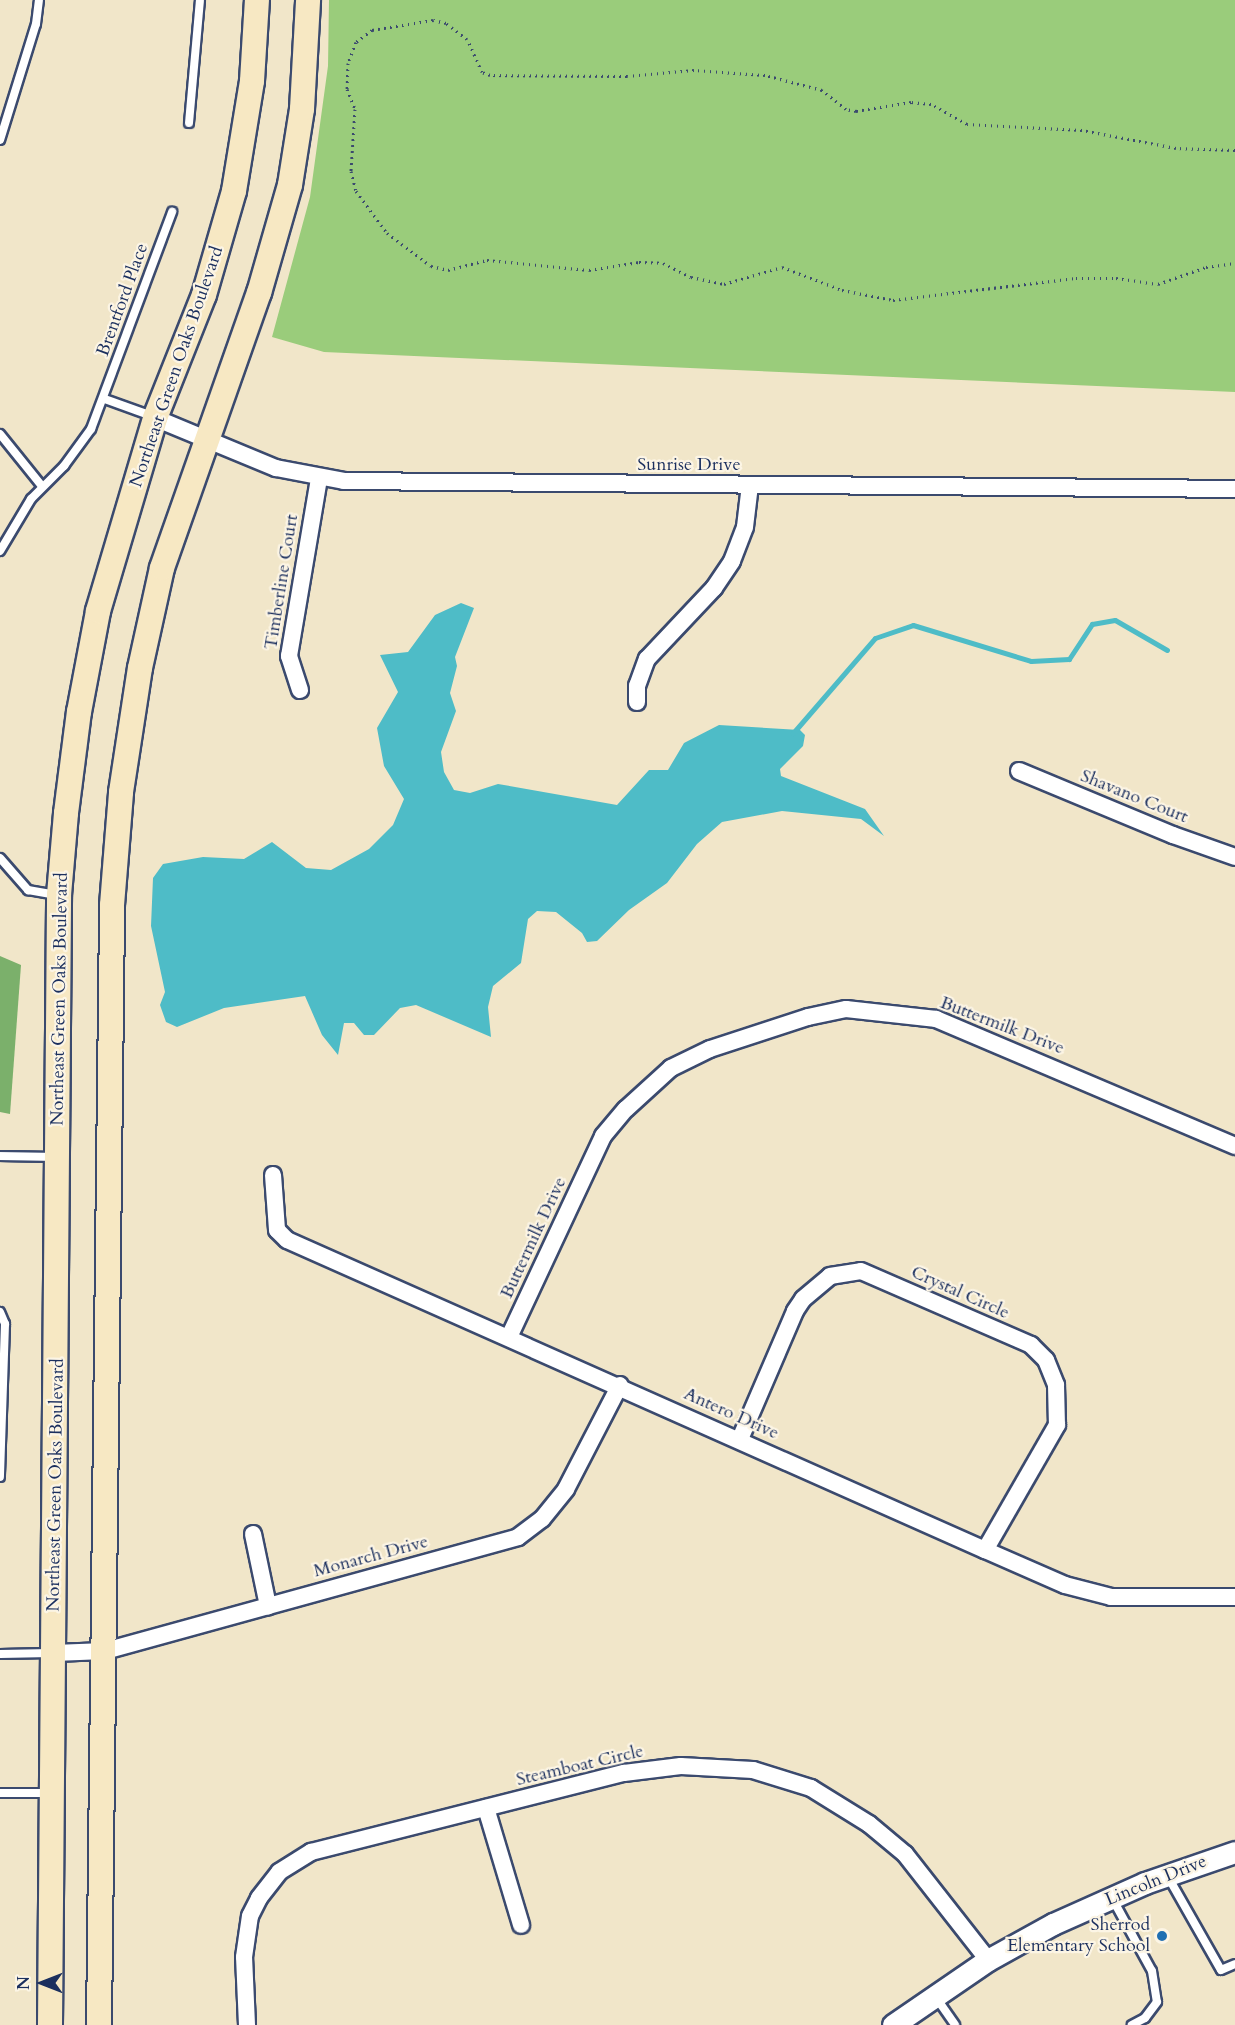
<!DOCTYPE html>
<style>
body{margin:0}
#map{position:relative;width:1235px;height:2025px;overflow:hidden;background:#f1e6c9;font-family:Cardo,serif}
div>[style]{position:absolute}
.green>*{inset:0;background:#9acc7b}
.forest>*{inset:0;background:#7bb06b}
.water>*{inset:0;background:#4ebcc7}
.stream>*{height:5px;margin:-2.5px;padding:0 2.5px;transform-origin:2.5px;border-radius:2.5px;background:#4ebcc7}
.path>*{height:3px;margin-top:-1.5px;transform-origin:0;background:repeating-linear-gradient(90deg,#3b4a6e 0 1.5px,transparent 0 6px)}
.roads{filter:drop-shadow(2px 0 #3b4a6e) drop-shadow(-2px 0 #3b4a6e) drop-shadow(0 2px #3b4a6e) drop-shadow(0 -2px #3b4a6e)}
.service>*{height:8px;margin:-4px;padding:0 4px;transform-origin:4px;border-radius:4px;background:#fff}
.minor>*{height:16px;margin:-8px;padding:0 8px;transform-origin:8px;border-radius:8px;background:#fff}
.tertiary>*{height:21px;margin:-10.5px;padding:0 10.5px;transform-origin:10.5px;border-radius:10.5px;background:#fff}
.secondary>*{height:24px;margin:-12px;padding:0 12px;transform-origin:12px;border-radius:12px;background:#f7e8c3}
.dots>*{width:16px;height:16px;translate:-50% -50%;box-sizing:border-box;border:3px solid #fcf5e5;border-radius:50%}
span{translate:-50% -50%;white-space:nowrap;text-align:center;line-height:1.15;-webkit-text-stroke:4.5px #fcf5e5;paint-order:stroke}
.street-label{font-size:18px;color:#1b2f5e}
.poi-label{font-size:18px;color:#1b2f5e}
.right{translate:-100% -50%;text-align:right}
.north{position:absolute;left:12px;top:1953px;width:60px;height:60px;-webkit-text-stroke:4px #fcf5e5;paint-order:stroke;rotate:270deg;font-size:16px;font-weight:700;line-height:24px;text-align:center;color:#1b2f5e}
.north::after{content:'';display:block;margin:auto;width:21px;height:27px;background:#1b2f5e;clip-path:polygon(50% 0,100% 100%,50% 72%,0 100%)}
</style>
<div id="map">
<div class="green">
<i style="clip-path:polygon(329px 0,1235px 0,1235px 392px,324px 352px,272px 337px,310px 197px,328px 66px)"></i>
</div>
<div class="forest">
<i style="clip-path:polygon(0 956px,21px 965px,10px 1114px,0 1112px)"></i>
</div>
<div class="water">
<i style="clip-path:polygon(461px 603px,474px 608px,455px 657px,457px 666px,450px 693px,456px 711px,441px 752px,444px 772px,454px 790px,470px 793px,498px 784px,617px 805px,649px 770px,668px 770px,684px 743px,719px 725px,800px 730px,805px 735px,803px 746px,780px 769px,781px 776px,865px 809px,884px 836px,861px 819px,782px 811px,722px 822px,697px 844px,667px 883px,629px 910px,597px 941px,587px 942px,582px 933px,556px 912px,537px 911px,528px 919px,521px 963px,493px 986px,488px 1007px,491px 1037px,416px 1005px,400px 1008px,374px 1035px,364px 1035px,354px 1023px,344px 1023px,338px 1055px,322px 1035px,305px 996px,224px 1008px,177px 1027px,166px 1022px,160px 1005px,165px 992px,151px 926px,153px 878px,163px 864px,203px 857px,244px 859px,272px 842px,306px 868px,331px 870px,369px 849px,393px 825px,404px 799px,384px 766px,377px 728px,398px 692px,380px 655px,408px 652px,435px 615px)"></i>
</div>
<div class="stream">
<i style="left:793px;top:733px;width:125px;rotate:-49.2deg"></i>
<i style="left:875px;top:638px;width:40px;rotate:-18.9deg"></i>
<i style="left:913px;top:625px;width:123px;rotate:17deg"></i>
<i style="left:1031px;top:661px;width:38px;rotate:-3deg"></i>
<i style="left:1069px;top:659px;width:42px;rotate:-56.7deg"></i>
<i style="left:1092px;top:624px;width:23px;rotate:-10deg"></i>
<i style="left:1115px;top:620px;width:60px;rotate:30deg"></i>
</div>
<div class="path">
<i style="left:1235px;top:150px;width:59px;rotate:-178.1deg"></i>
<i style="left:1176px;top:148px;width:96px;rotate:-169.2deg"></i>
<i style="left:1082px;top:130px;width:115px;rotate:-177deg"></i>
<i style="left:967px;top:124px;width:41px;rotate:-150.9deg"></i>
<i style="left:931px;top:104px;width:20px;rotate:-174deg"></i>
<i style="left:911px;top:102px;width:56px;rotate:170.7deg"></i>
<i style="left:856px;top:111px;width:10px;rotate:-169deg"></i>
<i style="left:846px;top:109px;width:31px;rotate:-142deg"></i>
<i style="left:822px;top:90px;width:59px;rotate:-165.3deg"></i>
<i style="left:765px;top:75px;width:71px;rotate:-176deg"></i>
<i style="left:694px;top:70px;width:67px;rotate:174.9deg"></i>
<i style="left:627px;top:76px;width:137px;rotate:-179.6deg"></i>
<i style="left:490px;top:75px;width:9px;rotate:-159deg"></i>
<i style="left:482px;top:72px;width:36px;rotate:-114deg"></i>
<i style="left:467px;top:39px;width:26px;rotate:-143deg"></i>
<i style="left:446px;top:23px;width:13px;rotate:-167deg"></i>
<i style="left:433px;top:20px;width:62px;rotate:170.7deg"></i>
<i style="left:372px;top:30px;width:20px;rotate:143deg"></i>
<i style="left:356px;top:42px;width:22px;rotate:111deg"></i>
<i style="left:348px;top:63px;width:26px;rotate:92deg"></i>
<i style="left:347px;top:89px;width:22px;rotate:68deg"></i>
<i style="left:355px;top:109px;width:62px;rotate:93.7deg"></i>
<i style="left:351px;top:171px;width:21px;rotate:76deg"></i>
<i style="left:356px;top:191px;width:52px;rotate:53.6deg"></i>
<i style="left:387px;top:233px;width:55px;rotate:36.9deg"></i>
<i style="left:431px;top:266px;width:17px;rotate:13deg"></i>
<i style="left:448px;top:270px;width:40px;rotate:-14.4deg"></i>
<i style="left:487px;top:260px;width:102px;rotate:5.6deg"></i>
<i style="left:589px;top:270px;width:51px;rotate:-9.1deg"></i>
<i style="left:639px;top:262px;width:24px;rotate:2deg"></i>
<i style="left:663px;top:263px;width:31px;rotate:27deg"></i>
<i style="left:691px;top:277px;width:34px;rotate:12deg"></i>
<i style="left:724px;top:284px;width:60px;rotate:-16.3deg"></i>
<i style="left:782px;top:267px;width:64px;rotate:21deg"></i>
<i style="left:842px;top:290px;width:52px;rotate:11.1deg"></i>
<i style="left:893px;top:300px;width:184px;rotate:-6.9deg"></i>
<i style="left:1076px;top:278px;width:40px"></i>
<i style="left:1116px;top:278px;width:42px;rotate:8.1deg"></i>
<i style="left:1158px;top:284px;width:51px;rotate:-19.5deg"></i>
<i style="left:1206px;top:267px;width:29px;rotate:-8deg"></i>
</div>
<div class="roads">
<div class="service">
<i style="left:189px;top:123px;width:123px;rotate:-84.9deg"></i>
<i style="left:0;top:140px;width:121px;rotate:-72.8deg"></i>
<i style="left:36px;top:24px;width:24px;rotate:-83deg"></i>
<i style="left:105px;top:399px;width:50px;rotate:19.9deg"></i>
<i style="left:0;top:434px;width:67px;rotate:51.1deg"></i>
<i style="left:0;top:551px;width:61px;rotate:-59.2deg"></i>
<i style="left:31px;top:499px;width:47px;rotate:-45deg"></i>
<i style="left:64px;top:466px;width:46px;rotate:-53.9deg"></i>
<i style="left:91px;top:429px;width:232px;rotate:-69.5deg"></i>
<i style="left:0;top:858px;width:43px;rotate:48.8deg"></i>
<i style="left:28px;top:890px;width:29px;rotate:10deg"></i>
<i style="left:0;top:1156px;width:54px;rotate:1.1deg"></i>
<i style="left:0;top:1312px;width:13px;rotate:67deg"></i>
<i style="left:5px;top:1324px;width:153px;rotate:91.9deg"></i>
<i style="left:0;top:1654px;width:51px;rotate:-1.1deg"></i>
<i style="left:0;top:1793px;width:49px"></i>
<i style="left:1167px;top:1875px;width:109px;rotate:60.4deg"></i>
<i style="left:1221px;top:1970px;width:15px;rotate:-23deg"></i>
<i style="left:1112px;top:1898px;width:83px;rotate:61.3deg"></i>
<i style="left:1152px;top:1971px;width:31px;rotate:81deg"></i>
<i style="left:1157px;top:2002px;width:20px;rotate:127deg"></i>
<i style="left:1145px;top:2018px;width:15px;rotate:152deg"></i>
<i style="left:935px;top:1996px;width:35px;rotate:55deg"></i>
</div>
<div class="minor">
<i style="left:155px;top:418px;width:131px;rotate:22.5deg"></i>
<i style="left:276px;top:468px;width:69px;rotate:10.8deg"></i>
<i style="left:344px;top:481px;width:891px;rotate:0.51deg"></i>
<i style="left:300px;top:690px;width:36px;rotate:-108deg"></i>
<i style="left:289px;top:656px;width:181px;rotate:-80.4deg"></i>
<i style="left:637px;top:702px;width:16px;rotate:-90deg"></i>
<i style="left:637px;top:686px;width:29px;rotate:-70deg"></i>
<i style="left:647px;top:659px;width:98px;rotate:-46.7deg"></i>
<i style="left:714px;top:588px;width:32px;rotate:-56deg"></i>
<i style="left:732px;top:561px;width:36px;rotate:-69deg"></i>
<i style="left:745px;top:527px;width:42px;rotate:-83.2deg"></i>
<i style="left:1019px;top:771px;width:167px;rotate:22.6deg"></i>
<i style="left:1173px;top:835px;width:66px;rotate:19.5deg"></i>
<i style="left:273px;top:1175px;width:55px;rotate:85.8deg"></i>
<i style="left:277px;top:1230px;width:14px;rotate:45deg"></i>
<i style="left:287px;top:1240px;width:764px;rotate:23.95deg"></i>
<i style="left:985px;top:1550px;width:87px;rotate:23.6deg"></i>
<i style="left:1065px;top:1585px;width:48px;rotate:14.6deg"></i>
<i style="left:1111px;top:1597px;width:124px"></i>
<i style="left:509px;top:1337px;width:222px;rotate:-64.9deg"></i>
<i style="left:603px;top:1136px;width:35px;rotate:-50deg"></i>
<i style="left:626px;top:1109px;width:61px;rotate:-42.3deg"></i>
<i style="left:671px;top:1068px;width:43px;rotate:-26deg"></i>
<i style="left:710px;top:1049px;width:103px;rotate:-18.1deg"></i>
<i style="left:808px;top:1017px;width:39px;rotate:-12deg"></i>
<i style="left:846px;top:1009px;width:91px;rotate:6.3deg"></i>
<i style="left:936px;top:1019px;width:325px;rotate:23deg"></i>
<i style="left:740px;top:1439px;width:139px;rotate:-66.7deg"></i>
<i style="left:795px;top:1311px;width:14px;rotate:-56deg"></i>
<i style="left:803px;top:1299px;width:35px;rotate:-40deg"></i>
<i style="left:830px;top:1276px;width:31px;rotate:-9deg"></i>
<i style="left:861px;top:1271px;width:185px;rotate:23.5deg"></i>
<i style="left:1031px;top:1345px;width:21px;rotate:45deg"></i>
<i style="left:1046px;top:1360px;width:27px;rotate:68deg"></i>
<i style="left:1056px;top:1385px;width:40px;rotate:88.6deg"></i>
<i style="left:1057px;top:1425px;width:144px;rotate:119.9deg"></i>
<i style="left:253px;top:1534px;width:74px;rotate:78.2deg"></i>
<i style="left:54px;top:1653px;width:51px;rotate:-2.2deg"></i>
<i style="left:105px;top:1651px;width:428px;rotate:-15.4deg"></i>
<i style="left:518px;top:1537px;width:30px;rotate:-37deg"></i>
<i style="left:542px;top:1519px;width:38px;rotate:-51deg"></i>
<i style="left:566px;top:1489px;width:117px;rotate:-62.6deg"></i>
<i style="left:486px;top:1808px;width:122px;rotate:73.3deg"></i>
<i style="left:247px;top:2025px;width:68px;rotate:-92.5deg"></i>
<i style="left:244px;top:1957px;width:41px;rotate:-81.7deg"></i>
<i style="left:250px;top:1916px;width:20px;rotate:-63deg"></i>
<i style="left:259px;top:1898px;width:33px;rotate:-52deg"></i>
<i style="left:279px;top:1872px;width:38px;rotate:-32deg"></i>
<i style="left:311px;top:1852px;width:323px;rotate:-14.2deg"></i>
<i style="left:624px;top:1773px;width:57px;rotate:-7deg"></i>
<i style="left:681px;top:1766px;width:72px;rotate:3.2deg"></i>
<i style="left:753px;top:1770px;width:61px;rotate:17.2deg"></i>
<i style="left:811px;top:1788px;width:68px;rotate:31.8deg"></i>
<i style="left:869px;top:1824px;width:47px;rotate:39.8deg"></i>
<i style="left:905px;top:1854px;width:135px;rotate:51.9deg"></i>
</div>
<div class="tertiary">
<i style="left:893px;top:2025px;width:115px;rotate:-34.4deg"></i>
<i style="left:988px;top:1960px;width:74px;rotate:-29deg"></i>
<i style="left:1053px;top:1924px;width:101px;rotate:-24deg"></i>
<i style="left:1145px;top:1883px;width:95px;rotate:-19deg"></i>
</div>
<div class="secondary">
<i style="left:50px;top:2025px;width:1130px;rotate:-89.54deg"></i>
<i style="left:59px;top:895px;width:82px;rotate:-85.1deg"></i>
<i style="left:66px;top:813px;width:102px;rotate:-82.7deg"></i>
<i style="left:79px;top:712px;width:103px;rotate:-79.3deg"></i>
<i style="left:98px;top:611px;width:201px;rotate:-73.5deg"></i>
<i style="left:155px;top:418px;width:132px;rotate:-68.3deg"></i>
<i style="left:204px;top:295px;width:108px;rotate:-73.9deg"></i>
<i style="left:234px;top:191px;width:111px;rotate:-80.7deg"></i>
<i style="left:252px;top:81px;width:81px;rotate:-86.5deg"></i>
<i style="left:99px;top:2025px;width:1120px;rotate:-89.33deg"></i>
<i style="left:112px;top:905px;width:113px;rotate:-85.4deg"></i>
<i style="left:121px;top:792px;width:125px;rotate:-81.3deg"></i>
<i style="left:140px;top:668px;width:102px;rotate:-77.6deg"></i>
<i style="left:162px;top:568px;width:292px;rotate:-70.6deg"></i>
<i style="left:259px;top:293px;width:112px;rotate:-74deg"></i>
<i style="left:290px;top:185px;width:77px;rotate:-81deg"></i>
<i style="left:302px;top:109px;width:109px;rotate:-86.8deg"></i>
</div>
</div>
<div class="dots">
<i style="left:1162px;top:1936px;background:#1f6fb2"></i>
</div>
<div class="street-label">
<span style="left:123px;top:300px;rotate:-70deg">Brentford Place</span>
<span style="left:177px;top:367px;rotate:-71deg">Northeast Green Oaks Boulevard</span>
<span style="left:689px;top:465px">Sunrise Drive</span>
<span style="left:282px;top:582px;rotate:-81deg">Timberline Court</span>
<span style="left:1134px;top:797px;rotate:22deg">Shavano Court</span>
<span style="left:60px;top:999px;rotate:-89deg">Northeast Green Oaks Boulevard</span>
<span style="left:1002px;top:1026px;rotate:21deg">Buttermilk Drive</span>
<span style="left:534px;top:1238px;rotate:-65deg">Buttermilk Drive</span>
<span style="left:960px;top:1293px;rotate:24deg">Crystal Circle</span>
<span style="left:731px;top:1414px;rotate:24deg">Antero Drive</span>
<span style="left:56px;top:1485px;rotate:-89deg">Northeast Green Oaks Boulevard</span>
<span style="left:371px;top:1557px;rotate:-15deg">Monarch Drive</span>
<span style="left:580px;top:1766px;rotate:-13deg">Steamboat Circle</span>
<span style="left:1156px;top:1881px;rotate:-22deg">Lincoln Drive</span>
</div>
<div class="poi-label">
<span class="right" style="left:1150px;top:1936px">Sherrod<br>Elementary School</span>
</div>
<div class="north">N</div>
</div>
